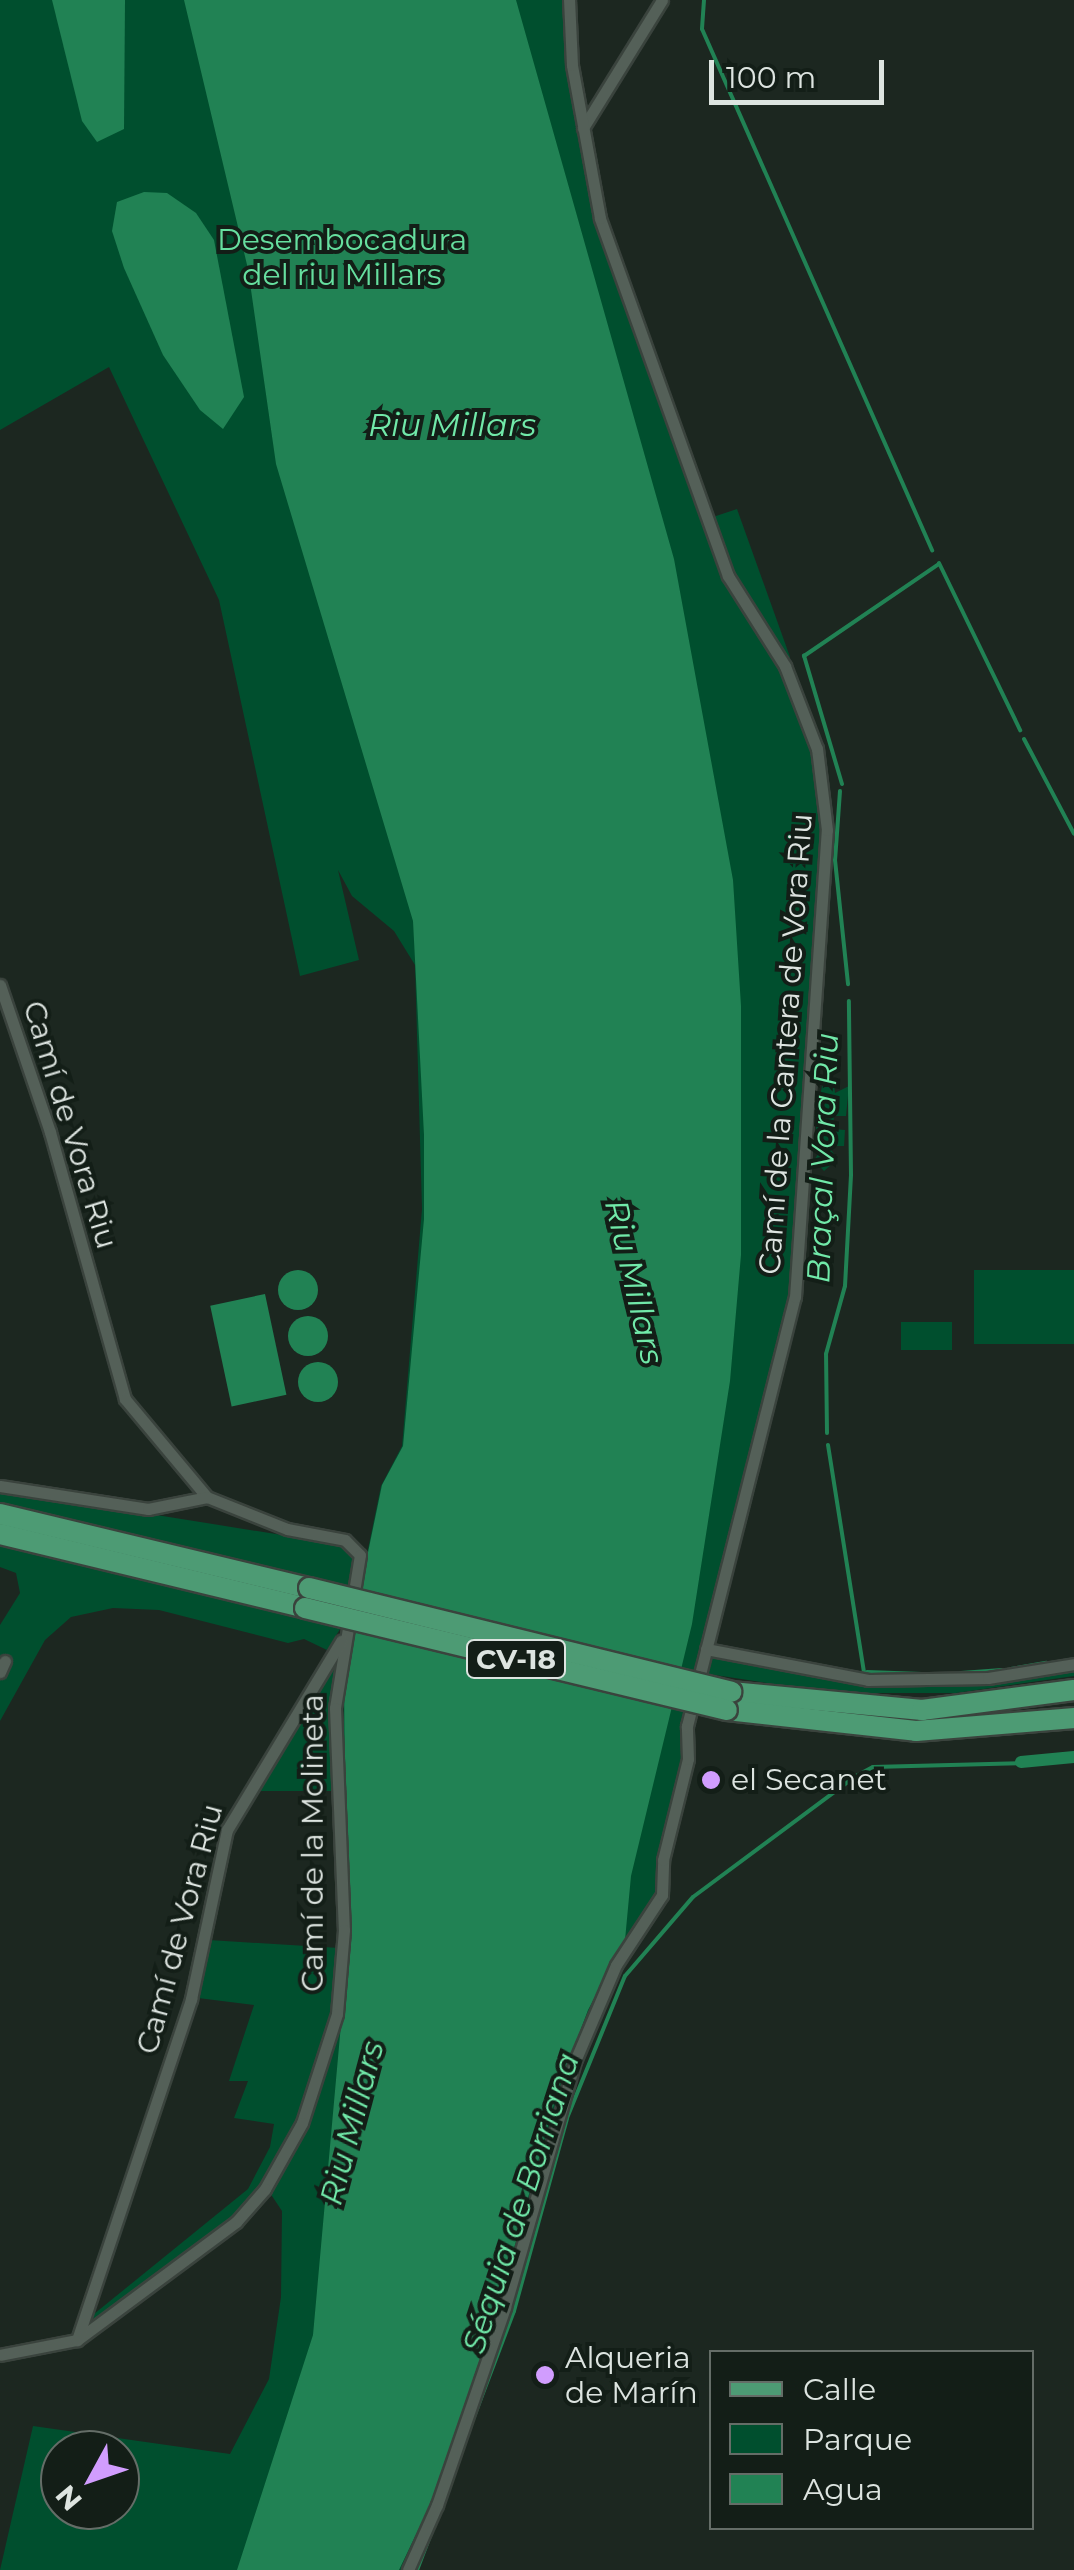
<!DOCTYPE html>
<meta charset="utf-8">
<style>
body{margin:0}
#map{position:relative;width:1074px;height:2570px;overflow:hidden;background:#1c2720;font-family:Montserrat,sans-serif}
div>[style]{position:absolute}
.green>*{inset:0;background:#004f2e;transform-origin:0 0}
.water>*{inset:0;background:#218254;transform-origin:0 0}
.round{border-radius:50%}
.stream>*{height:4px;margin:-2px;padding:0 2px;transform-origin:2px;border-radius:2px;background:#218254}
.canal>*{height:12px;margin:-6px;padding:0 6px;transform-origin:6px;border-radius:6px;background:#218254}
.roads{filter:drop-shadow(2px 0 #3a433d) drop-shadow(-2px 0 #3a433d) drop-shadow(0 2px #3a433d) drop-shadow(0 -2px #3a433d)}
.minor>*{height:11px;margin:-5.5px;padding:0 5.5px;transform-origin:5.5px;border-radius:5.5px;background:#546058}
.primary>*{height:20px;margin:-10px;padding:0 10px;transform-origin:10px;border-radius:10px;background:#4d9b74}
.bridges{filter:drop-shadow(2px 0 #3a433d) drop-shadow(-2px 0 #3a433d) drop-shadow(0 2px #3a433d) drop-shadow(0 -2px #3a433d)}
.primary-bridge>*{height:20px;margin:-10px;padding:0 10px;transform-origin:10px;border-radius:10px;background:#4d9b74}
.dots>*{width:28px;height:28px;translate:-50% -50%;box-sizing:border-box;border:5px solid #131e17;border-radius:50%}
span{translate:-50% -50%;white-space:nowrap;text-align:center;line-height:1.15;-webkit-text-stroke:8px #131e17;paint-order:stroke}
.shield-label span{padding:2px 8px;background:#131e17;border:2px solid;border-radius:8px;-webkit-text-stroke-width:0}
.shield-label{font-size:28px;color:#dde4e0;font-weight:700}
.park-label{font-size:30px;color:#66df9f}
.street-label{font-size:30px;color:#dde4e0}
.poi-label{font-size:30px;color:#dde4e0}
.left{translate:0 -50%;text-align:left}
.water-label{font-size:32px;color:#71e9a9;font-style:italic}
.legend{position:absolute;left:709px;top:2350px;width:325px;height:180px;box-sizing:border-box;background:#131e17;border:2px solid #646d67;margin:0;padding:12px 18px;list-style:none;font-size:30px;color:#dde4e0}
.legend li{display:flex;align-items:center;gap:20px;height:50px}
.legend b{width:50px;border:2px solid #646d67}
.north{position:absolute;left:40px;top:2430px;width:100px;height:100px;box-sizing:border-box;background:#131e17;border:2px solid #646d67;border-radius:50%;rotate:230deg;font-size:28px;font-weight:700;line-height:40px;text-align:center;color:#dde4e0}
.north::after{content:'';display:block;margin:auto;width:35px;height:45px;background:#d19dfe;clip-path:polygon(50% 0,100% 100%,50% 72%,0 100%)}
.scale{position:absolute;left:709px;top:60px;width:175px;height:45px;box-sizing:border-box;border:5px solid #dde4e0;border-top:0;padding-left:12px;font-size:30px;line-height:35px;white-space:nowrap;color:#dde4e0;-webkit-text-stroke:8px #131e17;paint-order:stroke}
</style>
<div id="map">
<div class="green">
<i style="clip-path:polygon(evenodd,0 0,564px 0,592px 197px,727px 577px,783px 667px,824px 793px,795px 1277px,658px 1894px,569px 2068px,500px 2306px,433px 2501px,402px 2570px,0 2570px,33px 2426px,230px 2454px,269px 2379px,281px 2297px,282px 2211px,268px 2190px,309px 2117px,341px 2021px,344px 1666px,381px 1486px,402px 1446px,422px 1209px,415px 965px,394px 931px,352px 896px,338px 870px,359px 960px,300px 976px,219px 600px,109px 367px,0 430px,0 0,60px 2450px,120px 2450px,120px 2510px,60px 2510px,60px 2450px)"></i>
<i style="clip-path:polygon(737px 509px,790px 657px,785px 664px,729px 576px,707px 519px)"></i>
<i style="clip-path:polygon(834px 1085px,835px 1093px,849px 1086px,846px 1116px,834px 1116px,833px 1129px,845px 1130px,844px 1146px,828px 1146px,838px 1159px,824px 1171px,814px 1160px,824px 1146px,815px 1146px,817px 1112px,822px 1086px)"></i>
<i style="left:1074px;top:1270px;width:74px;height:100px;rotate:90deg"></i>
<i style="left:901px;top:1322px;width:51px;height:28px"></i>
<i style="clip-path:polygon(0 1490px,338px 1544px,355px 1555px,350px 1586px,0 1503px)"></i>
<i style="clip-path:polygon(0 1545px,153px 1583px,342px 1626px,327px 1650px,304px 1639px,288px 1643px,159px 1610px,113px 1608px,71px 1617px,45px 1640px,0 1721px,0 1625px,20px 1593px,16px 1573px,0 1567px)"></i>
<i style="clip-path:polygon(340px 1645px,336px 1791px,248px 1791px)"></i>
<i style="clip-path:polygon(708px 1651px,871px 1682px,1074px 1667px,1074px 1676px,956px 1693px,833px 1693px,702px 1673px)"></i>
<i style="clip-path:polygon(209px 1940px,339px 1948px,335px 2013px,305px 2108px,262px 2188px,234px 2220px,89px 2328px,94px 2314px,248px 2189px,270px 2147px,274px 2124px,234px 2118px,248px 2081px,229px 2081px,254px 2005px,198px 1998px)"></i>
</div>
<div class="water">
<i style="clip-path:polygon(52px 0,125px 0,124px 129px,97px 142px,82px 121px)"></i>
<i style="clip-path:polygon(184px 0,516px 0,674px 559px,733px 880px,741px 1006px,741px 1255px,730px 1381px,692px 1624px,631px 1876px,625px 1940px,588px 2010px,557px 2093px,498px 2306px,432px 2501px,399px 2570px,237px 2570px,313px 2335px,346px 1969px,344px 1668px,382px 1485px,403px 1446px,424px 1219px,424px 1135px,413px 921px,276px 464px,248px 269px)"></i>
<i style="clip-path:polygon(144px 192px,167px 193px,196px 213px,214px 240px,244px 397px,223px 429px,200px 410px,163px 355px,124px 268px,112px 231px,117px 202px)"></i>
<i class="round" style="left:278px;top:1270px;width:40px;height:40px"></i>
<i style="left:265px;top:1294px;width:103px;height:56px;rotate:78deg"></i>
<i class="round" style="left:288px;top:1316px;width:40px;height:40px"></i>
<i class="round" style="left:298px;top:1362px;width:40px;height:40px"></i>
</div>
<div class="stream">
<i style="left:704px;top:0;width:29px;rotate:94deg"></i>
<i style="left:702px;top:29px;width:570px;rotate:66.18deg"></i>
<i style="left:939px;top:563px;width:186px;rotate:64.1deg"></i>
<i style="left:1024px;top:739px;width:107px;rotate:62.2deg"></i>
<i style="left:842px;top:784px;width:134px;rotate:-106.5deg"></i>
<i style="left:804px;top:656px;width:163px;rotate:-34.3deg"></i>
<i style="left:840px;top:791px;width:69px;rotate:94.1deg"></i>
<i style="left:835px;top:860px;width:125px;rotate:84deg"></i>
<i style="left:827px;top:1433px;width:79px;rotate:-90.7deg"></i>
<i style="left:826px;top:1354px;width:71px;rotate:-74.4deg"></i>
<i style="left:845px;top:1286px;width:111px;rotate:-86.9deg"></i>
<i style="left:851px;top:1175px;width:174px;rotate:-90.7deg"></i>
<i style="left:828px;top:1445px;width:230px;rotate:81deg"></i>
<i style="left:1011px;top:1669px;width:36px;rotate:-10deg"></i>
<i style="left:867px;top:1672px;width:55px;rotate:2.1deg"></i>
<i style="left:961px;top:1673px;width:41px;rotate:-4.2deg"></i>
<i style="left:469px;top:2430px;width:127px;rotate:-69.3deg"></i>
<i style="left:514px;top:2311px;width:200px;rotate:-74.6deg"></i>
<i style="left:567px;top:2118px;width:153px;rotate:-67.8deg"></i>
<i style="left:625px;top:1976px;width:104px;rotate:-49.3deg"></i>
<i style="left:693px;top:1897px;width:203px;rotate:-36.6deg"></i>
<i style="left:856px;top:1776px;width:19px;rotate:-28deg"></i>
<i style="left:873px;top:1767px;width:158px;rotate:-1.5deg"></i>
<i style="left:417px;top:2570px;width:90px;rotate:-69.1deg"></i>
</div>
<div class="canal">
<i style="left:1021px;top:1762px;width:53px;rotate:-5.4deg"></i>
</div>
<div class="roads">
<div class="minor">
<i style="left:583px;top:128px;width:150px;rotate:-58.3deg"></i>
<i style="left:0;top:985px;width:155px;rotate:71.2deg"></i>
<i style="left:50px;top:1132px;width:277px;rotate:74.3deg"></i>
<i style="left:125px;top:1399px;width:128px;rotate:50.1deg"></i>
<i style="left:207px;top:1497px;width:86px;rotate:21.8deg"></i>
<i style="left:287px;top:1529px;width:59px;rotate:10.7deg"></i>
<i style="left:345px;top:1540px;width:21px;rotate:45deg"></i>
<i style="left:360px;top:1555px;width:155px;rotate:99.3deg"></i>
<i style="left:335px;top:1708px;width:222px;rotate:87.7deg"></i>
<i style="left:344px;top:1930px;width:84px;rotate:94.8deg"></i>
<i style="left:337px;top:2014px;width:114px;rotate:107.8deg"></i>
<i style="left:302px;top:2123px;width:76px;rotate:119.3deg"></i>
<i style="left:265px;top:2189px;width:44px;rotate:131.3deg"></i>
<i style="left:236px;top:2222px;width:198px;rotate:143.4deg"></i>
<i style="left:77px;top:2340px;width:78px;rotate:169deg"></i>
<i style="left:0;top:1486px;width:150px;rotate:8.8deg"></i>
<i style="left:148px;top:1509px;width:60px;rotate:-11.5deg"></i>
<i style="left:706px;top:1649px;width:165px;rotate:10.8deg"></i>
<i style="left:868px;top:1680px;width:120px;rotate:-1deg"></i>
<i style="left:988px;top:1678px;width:87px;rotate:-9.2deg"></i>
<i style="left:0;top:1672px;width:12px;rotate:-66deg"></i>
<i style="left:77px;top:2340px;width:360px;rotate:-71.5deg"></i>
<i style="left:191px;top:1999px;width:173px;rotate:-78deg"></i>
<i style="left:227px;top:1830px;width:221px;rotate:-58.9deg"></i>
<i style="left:408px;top:2570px;width:71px;rotate:-66deg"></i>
<i style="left:437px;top:2505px;width:209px;rotate:-71deg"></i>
<i style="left:505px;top:2307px;width:256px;rotate:-74.1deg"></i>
<i style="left:575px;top:2061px;width:104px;rotate:-66.9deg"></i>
<i style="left:616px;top:1965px;width:84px;rotate:-56.7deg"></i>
<i style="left:662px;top:1895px;width:35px;rotate:-88deg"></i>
<i style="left:663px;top:1860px;width:104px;rotate:-76.1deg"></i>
<i style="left:688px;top:1759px;width:33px;rotate:-92deg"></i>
<i style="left:687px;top:1726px;width:442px;rotate:-75.9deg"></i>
<i style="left:795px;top:1297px;width:468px;rotate:-86.1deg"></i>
<i style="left:827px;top:830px;width:82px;rotate:-97deg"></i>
<i style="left:817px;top:749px;width:89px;rotate:-111.1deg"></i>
<i style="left:785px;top:666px;width:107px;rotate:-122.3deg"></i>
<i style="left:728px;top:576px;width:380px;rotate:-109.7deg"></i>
<i style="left:600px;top:218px;width:156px;rotate:-100.4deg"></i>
<i style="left:572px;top:65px;width:65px;rotate:-92.6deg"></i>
</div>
<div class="primary">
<i style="left:0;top:1514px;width:318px;rotate:13.5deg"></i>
<i style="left:0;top:1534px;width:314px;rotate:13.6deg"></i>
<i style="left:731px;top:1692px;width:192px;rotate:5.4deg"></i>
<i style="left:922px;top:1710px;width:153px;rotate:-7.5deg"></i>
<i style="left:727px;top:1710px;width:190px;rotate:6.3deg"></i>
<i style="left:916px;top:1731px;width:159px;rotate:-4.7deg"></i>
</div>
</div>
<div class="bridges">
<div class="primary-bridge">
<i style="left:309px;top:1588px;width:435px;rotate:13.8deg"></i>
<i style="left:305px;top:1608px;width:434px;rotate:13.6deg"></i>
</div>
</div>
<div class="dots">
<i style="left:711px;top:1780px;background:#d19dfe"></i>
<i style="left:545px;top:2375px;background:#d19dfe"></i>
</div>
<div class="shield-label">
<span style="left:516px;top:1659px">CV-18</span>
</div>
<div class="park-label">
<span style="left:342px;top:257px">Desembocadura<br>del riu Millars</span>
</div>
<div class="street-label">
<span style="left:786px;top:1044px;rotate:-86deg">Camí de la Cantera de Vora Riu</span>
<span style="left:70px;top:1125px;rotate:73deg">Camí de Vora Riu</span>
<span style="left:313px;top:1843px;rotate:-90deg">Camí de la Molineta</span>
<span style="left:180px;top:1929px;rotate:-75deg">Camí de Vora Riu</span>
</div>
<div class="poi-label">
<span class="left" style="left:731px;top:1780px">el Secanet</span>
<span class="left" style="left:565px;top:2375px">Alqueria<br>de Marín</span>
</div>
<div class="water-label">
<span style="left:452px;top:425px">Riu Millars</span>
<span style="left:823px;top:1158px;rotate:-88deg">Braçal Vora Riu</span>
<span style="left:634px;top:1282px;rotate:77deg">Riu Millars</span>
<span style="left:352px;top:2123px;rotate:-75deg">Riu Millars</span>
<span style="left:521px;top:2203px;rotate:-72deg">Séquia de Borriana</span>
</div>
<ul class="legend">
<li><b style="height:12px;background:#4d9b74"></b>Calle</li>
<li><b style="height:28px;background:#004f2e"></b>Parque</li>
<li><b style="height:28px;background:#218254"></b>Agua</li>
</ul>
<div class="north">N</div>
<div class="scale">100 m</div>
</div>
